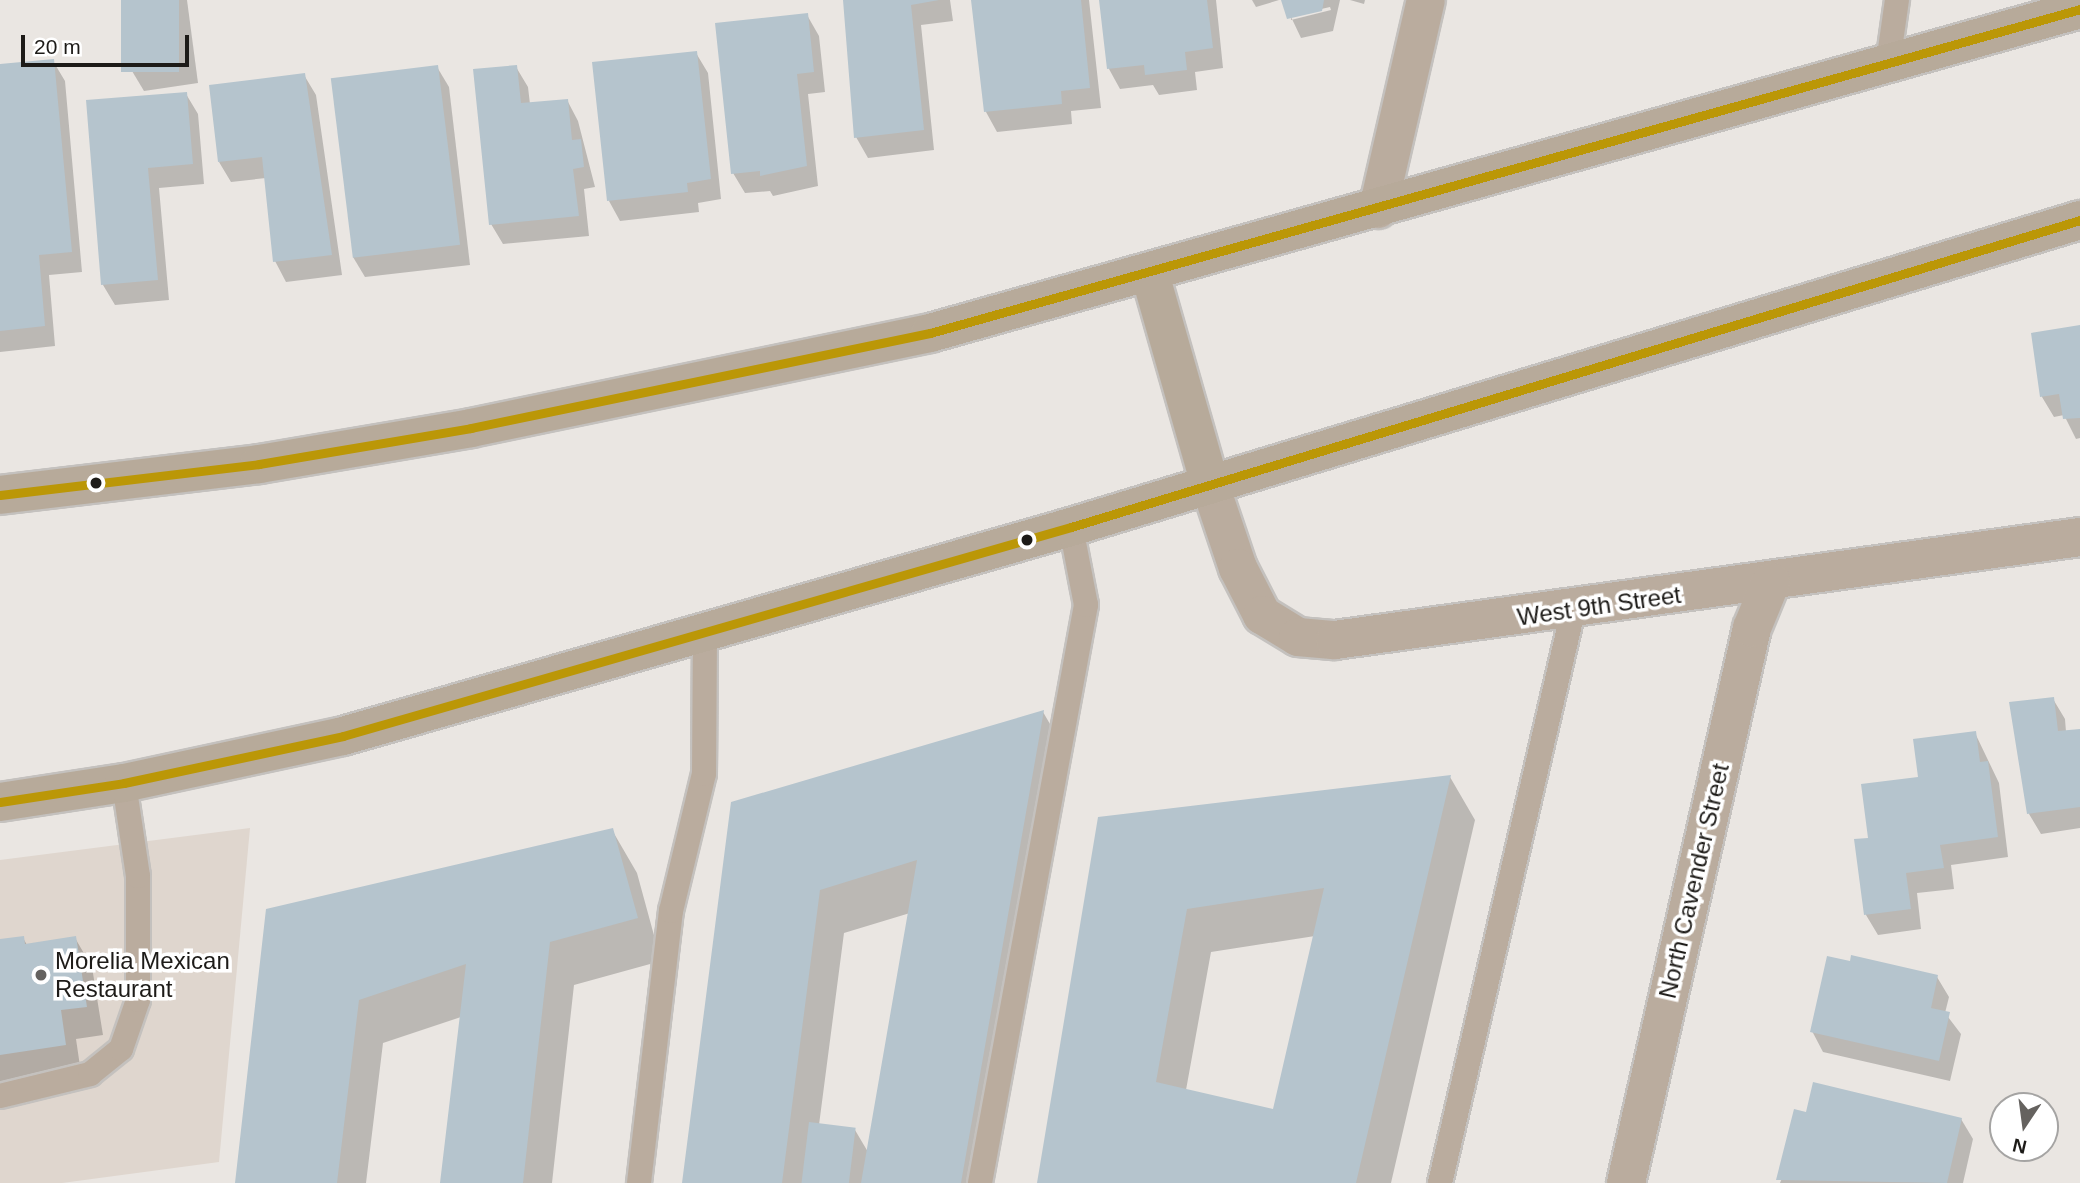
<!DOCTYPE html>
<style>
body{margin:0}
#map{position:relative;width:2080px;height:1183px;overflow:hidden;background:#eae6e2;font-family:Arial,sans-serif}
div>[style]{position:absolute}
.built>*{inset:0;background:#dfd6ce}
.shadow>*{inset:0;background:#0003}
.building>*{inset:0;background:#b5c4cd;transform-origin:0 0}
.roads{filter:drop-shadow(2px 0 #c4c1be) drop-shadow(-2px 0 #c4c1be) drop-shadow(0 2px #c4c1be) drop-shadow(0 -2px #c4c1be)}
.service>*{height:24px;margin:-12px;padding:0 12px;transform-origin:12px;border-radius:12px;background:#baac9e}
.minor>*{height:38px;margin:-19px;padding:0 19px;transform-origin:19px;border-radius:19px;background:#baac9e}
.secondary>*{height:38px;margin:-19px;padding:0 19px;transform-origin:19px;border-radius:19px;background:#b7aa9a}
.bus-1>*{height:9px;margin:-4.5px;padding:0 4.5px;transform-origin:4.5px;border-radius:4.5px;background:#bb9707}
.dots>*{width:19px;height:19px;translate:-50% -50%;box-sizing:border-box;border:4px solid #fff;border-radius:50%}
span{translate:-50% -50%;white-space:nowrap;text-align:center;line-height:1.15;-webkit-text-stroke:7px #fff;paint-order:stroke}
.street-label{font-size:24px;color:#1d1b18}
.poi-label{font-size:24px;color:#1d1b18}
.left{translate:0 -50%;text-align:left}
.north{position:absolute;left:1989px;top:1092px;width:70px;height:70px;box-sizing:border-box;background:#fff;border:2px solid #a5a4a3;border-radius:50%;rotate:193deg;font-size:19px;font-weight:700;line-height:28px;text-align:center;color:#1d1b18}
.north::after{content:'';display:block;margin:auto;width:24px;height:32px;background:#65625f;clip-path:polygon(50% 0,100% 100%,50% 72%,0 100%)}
.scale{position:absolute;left:21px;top:35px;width:168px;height:32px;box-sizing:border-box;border:4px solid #1d1b18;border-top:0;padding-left:9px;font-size:21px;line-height:24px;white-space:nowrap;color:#1d1b18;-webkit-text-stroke:5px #fff;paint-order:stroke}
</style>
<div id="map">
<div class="built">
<i style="clip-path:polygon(250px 828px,219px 1162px,62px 1183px,0 1183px,0 860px)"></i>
</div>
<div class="shadow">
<i style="clip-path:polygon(123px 0,187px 0,198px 83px,144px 91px,132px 71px)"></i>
<i style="clip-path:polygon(845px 0,950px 0,953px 21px,921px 25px,934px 150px,868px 158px,856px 137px)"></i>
<i style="clip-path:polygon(973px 0,1089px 0,1101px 108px,1071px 111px,1072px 124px,997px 132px,986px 112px)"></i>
<i style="clip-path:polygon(1101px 0,1216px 0,1223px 68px,1195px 72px,1197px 90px,1159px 95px,1153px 85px,1120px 89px,1109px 69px)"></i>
<i style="clip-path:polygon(1252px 0,1279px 0,1256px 7px)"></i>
<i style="clip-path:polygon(evenodd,1283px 0,1340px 0,1333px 31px,1301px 38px,1283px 0,1330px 7px,1331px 10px,1291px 20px,1291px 16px,1330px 7px)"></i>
<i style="clip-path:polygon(1350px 0,1365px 0,1364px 4px)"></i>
<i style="clip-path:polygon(807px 15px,819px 36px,825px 92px,808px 94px,818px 186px,773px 196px,770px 191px,745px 193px,733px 173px)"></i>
<i style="clip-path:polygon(696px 53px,708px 73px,721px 199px,698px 203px,699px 212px,620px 221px,609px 201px)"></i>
<i style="clip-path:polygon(53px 61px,65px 81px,82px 272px,49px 275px,55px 346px,0 352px,0 66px)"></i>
<i style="clip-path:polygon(437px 67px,449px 87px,470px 265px,365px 277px,353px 257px)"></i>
<i style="clip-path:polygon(516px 67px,528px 87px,530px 104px,567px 100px,578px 121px,595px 187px,584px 189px,589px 236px,503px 244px,491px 224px)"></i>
<i style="clip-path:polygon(304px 75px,316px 95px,342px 275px,286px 282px,275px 261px,266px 178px,231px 182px,219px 162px)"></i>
<i style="clip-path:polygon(186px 94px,198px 114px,204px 184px,159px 188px,169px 300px,115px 305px,103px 285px,88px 102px)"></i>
<i style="clip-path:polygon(2080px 327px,2080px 438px,2076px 439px,2064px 415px,2054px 417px,2042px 397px,2033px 335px)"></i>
<i style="clip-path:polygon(2053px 699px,2065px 719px,2066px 732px,2080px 731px,2080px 828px,2041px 834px,2029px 814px)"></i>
<i style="clip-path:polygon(evenodd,1043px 712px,1068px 755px,993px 1183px,684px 1183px,733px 803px,1043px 712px,910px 913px,868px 1152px,855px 1130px,819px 1125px,844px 933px,910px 913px)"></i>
<i style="clip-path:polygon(1975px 733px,1999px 783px,2008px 857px,1951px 865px,1954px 889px,1917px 893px,1921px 929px,1878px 935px,1866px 915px,1870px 839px)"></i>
<i style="clip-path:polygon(evenodd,1450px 777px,1475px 820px,1391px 1183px,1039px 1183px,1100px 818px,1450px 777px,1315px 936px,1275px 1111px,1186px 1090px,1211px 952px,1315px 936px)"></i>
<i style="clip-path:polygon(612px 830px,637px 873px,661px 961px,574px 985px,552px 1183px,441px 1183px,461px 1017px,383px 1043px,366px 1183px,237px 1183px,268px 910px)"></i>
<i style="clip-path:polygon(23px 938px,27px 945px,75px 938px,92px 967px,103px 1035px,76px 1039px,81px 1073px,0 1086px,0 941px)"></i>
<i style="clip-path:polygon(1937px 977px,1949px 997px,1945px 1013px,1961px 1034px,1950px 1081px,1823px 1052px,1812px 1031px)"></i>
<i style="clip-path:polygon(1807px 1114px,1961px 1119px,1973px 1139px,1963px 1183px,1780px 1183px)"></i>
</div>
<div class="building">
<i style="left:121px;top:0;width:58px;height:72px"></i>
<i style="clip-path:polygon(843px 0,939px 0,911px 5px,924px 130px,854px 138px)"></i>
<i style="clip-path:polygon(971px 0,1081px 0,1090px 88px,1061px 91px,1062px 104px,984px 112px)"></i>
<i style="clip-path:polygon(1099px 0,1207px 0,1213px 48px,1185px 52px,1187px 70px,1145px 75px,1144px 65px,1107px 69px)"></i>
<i style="clip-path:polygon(1281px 0,1324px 0,1322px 11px,1287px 19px)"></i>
<i style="clip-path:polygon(808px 13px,814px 72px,797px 74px,807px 166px,760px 176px,760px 171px,731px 174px,715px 23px)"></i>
<i style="clip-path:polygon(697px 51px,711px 179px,687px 183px,688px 192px,607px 201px,592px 62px)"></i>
<i style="clip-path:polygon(54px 59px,72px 252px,39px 255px,45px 326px,0 331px,0 64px)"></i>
<i style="left:438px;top:65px;width:181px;height:108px;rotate:83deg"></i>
<i style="clip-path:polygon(517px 65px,521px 103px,568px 99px,572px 140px,581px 139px,584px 167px,573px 169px,579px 216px,489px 225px,473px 69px)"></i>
<i style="clip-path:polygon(305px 73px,332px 255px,273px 262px,262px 157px,218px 162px,209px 85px)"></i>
<i style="clip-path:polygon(187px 92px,193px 164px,148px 168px,158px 280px,101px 285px,86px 100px)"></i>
<i style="clip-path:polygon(2080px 325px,2080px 418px,2063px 419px,2059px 394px,2040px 397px,2031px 333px)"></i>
<i style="clip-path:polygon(2054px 697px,2058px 731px,2080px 729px,2080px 807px,2027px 814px,2009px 702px)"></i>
<i style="clip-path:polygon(1044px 710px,961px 1183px,861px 1183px,917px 860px,820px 890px,782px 1183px,682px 1183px,731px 802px)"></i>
<i style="clip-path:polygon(1976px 731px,1980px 762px,1988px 761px,1998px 837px,1940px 845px,1944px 868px,1906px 873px,1911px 909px,1864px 915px,1854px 839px,1868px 838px,1861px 784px,1918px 777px,1913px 739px)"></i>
<i style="clip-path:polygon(evenodd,1451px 775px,1356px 1183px,1037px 1183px,1098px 817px,1451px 775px,1324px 888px,1273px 1109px,1156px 1082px,1187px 909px,1324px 888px)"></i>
<i style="clip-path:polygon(613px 828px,638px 918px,550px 942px,523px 1183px,440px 1183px,466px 964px,359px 1000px,337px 1183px,235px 1183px,266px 909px)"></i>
<i style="clip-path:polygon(24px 936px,25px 944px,76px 936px,87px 1007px,61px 1010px,66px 1045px,0 1055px,0 939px)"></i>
<i style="clip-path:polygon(1851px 955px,1938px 975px,1931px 1008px,1950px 1012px,1939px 1061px,1810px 1032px,1827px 956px,1850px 961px)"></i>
<i style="clip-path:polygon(1813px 1082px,1962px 1118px,1947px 1183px,1776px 1180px,1794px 1109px,1806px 1112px)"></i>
<i style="left:809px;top:1122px;width:47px;height:62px;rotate:7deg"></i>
</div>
<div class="roads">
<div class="service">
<i style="left:1888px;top:63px;width:64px;rotate:-81.9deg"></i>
<i style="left:0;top:1096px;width:93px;rotate:-13.7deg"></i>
<i style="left:90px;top:1074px;width:40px;rotate:-39deg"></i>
<i style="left:121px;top:1049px;width:52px;rotate:-70.9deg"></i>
<i style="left:138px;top:1000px;width:124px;rotate:-90deg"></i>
<i style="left:138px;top:876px;width:94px;rotate:-98.6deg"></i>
<i style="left:639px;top:1183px;width:274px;rotate:-83.3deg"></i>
<i style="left:671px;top:911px;width:141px;rotate:-76.5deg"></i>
<i style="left:704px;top:774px;width:141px;rotate:-89.6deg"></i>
<i style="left:980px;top:1183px;width:588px;rotate:-79.61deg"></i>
<i style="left:1086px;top:605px;width:79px;rotate:-100.9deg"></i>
<i style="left:1440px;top:1183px;width:587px;rotate:-76.91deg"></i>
</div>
<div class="minor">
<i style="left:1378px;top:209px;width:214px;rotate:-77.1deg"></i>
<i style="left:1210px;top:485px;width:88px;rotate:71.4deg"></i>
<i style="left:1238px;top:568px;width:53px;rotate:62.9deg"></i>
<i style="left:1262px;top:615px;width:42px;rotate:31.4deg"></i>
<i style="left:1298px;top:637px;width:37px;rotate:5deg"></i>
<i style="left:1335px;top:640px;width:752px;rotate:-7.87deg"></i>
<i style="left:1626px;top:1183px;width:569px;rotate:-77.21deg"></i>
<i style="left:1752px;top:628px;width:50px;rotate:-67.6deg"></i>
</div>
<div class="secondary">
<i style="left:1150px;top:274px;width:219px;rotate:74.1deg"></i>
<i style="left:0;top:495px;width:261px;rotate:-6.8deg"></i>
<i style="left:259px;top:464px;width:215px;rotate:-9.6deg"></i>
<i style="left:471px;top:428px;width:469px;rotate:-11.7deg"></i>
<i style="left:930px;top:333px;width:1195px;rotate:-15.73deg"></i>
<i style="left:0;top:802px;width:125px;rotate:-8.7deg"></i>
<i style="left:124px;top:783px;width:224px;rotate:-12.1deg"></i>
<i style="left:343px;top:736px;width:757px;rotate:-16.02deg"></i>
<i style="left:1071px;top:527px;width:1055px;rotate:-16.92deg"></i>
</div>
</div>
<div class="bus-1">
<i style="left:0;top:495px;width:261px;rotate:-6.8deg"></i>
<i style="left:259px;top:464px;width:215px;rotate:-9.6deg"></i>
<i style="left:471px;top:428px;width:469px;rotate:-11.7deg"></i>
<i style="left:930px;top:333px;width:1195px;rotate:-15.73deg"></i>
<i style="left:0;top:802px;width:125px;rotate:-8.7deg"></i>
<i style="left:124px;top:783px;width:224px;rotate:-12.1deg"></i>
<i style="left:343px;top:736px;width:757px;rotate:-16.02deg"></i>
<i style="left:1071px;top:527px;width:1055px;rotate:-16.92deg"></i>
</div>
<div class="dots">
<i style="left:96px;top:483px;background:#1d1b18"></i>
<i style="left:1027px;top:540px;background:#1d1b18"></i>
<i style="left:41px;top:975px;background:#65625f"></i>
</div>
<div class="street-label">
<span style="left:1599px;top:606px;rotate:-8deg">West 9th Street</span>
<span style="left:1694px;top:881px;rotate:-77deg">North Cavender Street</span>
</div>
<div class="poi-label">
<span class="left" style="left:55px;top:975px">Morelia Mexican<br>Restaurant</span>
</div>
<div class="north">N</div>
<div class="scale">20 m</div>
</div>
